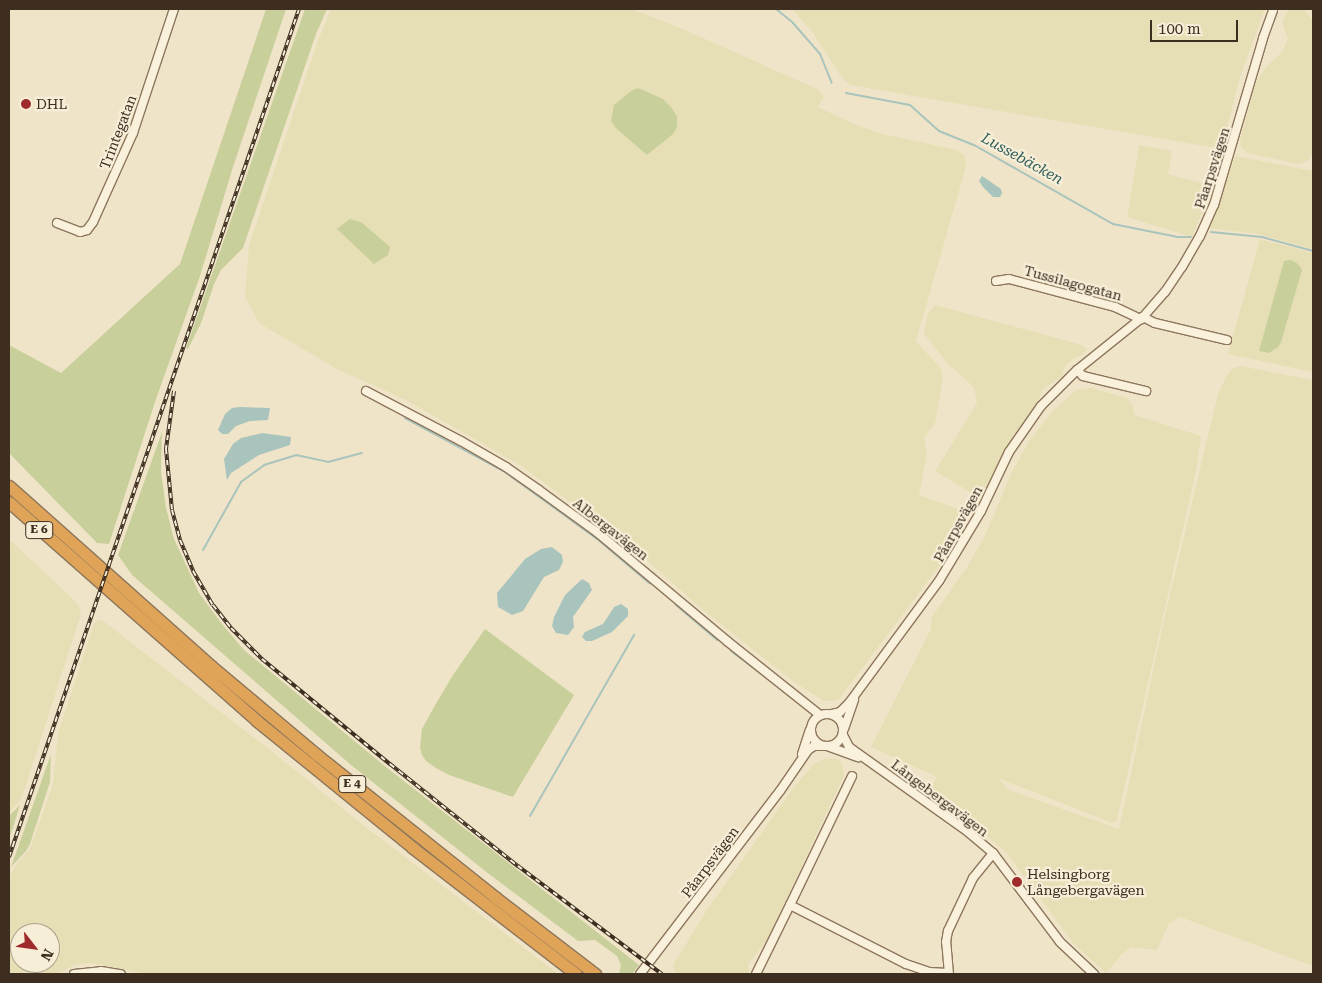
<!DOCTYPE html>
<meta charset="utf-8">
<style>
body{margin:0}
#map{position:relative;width:1322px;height:983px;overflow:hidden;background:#f0e4c8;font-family:"Roboto Serif",serif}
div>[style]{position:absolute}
.farmland>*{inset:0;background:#e6deb5}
.green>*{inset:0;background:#c9cf9b}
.water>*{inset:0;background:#a9c4bc}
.stream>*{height:2px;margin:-1px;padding:0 1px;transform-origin:1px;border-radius:1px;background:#a9c4bc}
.roads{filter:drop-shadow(1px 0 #8d765c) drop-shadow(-1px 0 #8d765c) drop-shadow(0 1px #8d765c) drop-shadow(0 -1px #8d765c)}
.minor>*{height:8px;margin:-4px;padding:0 4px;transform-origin:4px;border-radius:4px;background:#faf1dc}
.minor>.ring{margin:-4px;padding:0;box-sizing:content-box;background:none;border:8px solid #faf1dc;border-radius:50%}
.highway>*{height:11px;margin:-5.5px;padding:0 5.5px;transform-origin:5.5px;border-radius:5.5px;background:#e0a458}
.rail>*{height:4px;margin-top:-2px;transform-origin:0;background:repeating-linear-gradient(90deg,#f7eed8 0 5.5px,#3d2e20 0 11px);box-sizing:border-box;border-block:1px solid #3d2e20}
.dots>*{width:14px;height:14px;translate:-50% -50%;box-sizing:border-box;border:2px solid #f7eed8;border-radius:50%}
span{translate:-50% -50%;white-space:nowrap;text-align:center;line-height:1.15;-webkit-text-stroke:4.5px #f7eed8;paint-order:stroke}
.shield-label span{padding:1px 4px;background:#f7eed8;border:1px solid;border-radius:4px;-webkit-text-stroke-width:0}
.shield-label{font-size:12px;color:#3d2e20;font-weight:700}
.poi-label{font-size:14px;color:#3d2e20}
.left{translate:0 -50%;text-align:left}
.street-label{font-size:14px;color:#3d2e20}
.water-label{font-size:15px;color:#2f5d5a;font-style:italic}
.frame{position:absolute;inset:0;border:10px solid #3d2e20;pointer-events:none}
.north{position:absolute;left:10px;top:923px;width:50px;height:50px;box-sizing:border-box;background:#f7eed8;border:1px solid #ada18e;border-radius:50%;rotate:120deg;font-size:14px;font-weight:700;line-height:20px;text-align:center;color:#3d2e20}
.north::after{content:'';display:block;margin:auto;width:18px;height:22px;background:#9e2a2b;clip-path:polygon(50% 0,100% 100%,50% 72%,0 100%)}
.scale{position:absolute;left:1150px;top:20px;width:88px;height:22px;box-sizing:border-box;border:2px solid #3d2e20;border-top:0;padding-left:6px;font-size:15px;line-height:18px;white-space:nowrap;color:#3d2e20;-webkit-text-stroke:4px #f7eed8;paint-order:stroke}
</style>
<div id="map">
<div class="farmland">
<i style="clip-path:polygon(evenodd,331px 9px,632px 9px,685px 30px,817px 89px,824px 96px,818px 107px,854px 124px,883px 134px,957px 150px,964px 155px,966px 166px,916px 341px,941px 369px,943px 378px,935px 423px,924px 438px,927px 454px,919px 495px,959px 509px,963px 512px,966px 520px,941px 564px,838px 700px,824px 701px,794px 682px,702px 609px,634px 549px,520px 465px,406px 400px,337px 369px,259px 323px,245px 296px,249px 245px,319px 38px,331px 9px,631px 91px,663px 99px,672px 108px,677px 117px,614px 105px,631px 91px)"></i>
<i style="clip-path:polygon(792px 9px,1265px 9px,1240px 77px,1224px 140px,1219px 146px,1210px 147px,850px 85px,842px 78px,813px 33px)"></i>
<i style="clip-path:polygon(1289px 9px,1304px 9px,1313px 21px,1313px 152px,1309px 160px,1299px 164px,1248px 153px,1241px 147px,1240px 141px,1256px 81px,1268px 65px,1282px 52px,1288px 39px,1282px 21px)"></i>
<i style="clip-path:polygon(1139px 145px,1172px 151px,1168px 174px,1213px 186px,1192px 237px,1127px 217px)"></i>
<i style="clip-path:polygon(1235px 156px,1313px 171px,1313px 249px,1258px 234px,1208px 228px,1223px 193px)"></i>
<i style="clip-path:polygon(1260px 239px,1313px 253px,1313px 372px,1228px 354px)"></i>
<i style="clip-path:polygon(935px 305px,1082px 345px,1087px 349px,1082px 355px,1073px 359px,1065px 366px,1062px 376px,1042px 390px,1039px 399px,1003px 459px,983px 500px,935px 471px,977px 403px,974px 387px,949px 365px,924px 334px,928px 314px)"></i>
<i style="clip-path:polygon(1240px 366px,1313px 380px,1313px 966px,1180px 917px,1169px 923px,1157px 950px,1131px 947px,1121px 955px,1106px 973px,1073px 943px,1007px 853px,987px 836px,931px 798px,929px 792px,937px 777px,871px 747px,931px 629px,931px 618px,967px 567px,985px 536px,1010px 476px,1029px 441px,1050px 414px,1076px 390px,1091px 388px,1127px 398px,1133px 406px,1134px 415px,1201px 436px,1196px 471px,1117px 820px,1112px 823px,998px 778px,1009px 790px,1119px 829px,1164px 620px,1218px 394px,1226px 377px,1232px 369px)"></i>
<i style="clip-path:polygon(9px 539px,74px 600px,80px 609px,81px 614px,23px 794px,19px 802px,9px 813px)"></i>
<i style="clip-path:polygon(evenodd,98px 620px,103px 621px,279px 757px,363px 825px,558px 974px,147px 974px,91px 963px,75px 965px,56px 974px,9px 974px,9px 877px,15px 866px,30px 849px,53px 784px,58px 734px,94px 624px,98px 620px,20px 933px,50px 933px,50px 963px,20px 963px,20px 933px)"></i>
<i style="clip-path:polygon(824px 759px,836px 759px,842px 763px,844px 775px,768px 939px,748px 964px,749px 974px,676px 974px,673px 965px,707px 910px,794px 787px,814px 764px)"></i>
</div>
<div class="green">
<i style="clip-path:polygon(266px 9px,286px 9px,233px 167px,200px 276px,156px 399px,109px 544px,97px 543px,9px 453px,9px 345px,61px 373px,180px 264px)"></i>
<i style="clip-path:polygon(305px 9px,327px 9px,316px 34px,243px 248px,221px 270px,214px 284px,201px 323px,188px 349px,186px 348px)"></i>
<i style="clip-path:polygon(638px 88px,663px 99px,672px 108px,677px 117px,677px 127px,673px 134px,647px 155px,616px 128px,611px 121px,614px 105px,631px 91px)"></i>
<i style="clip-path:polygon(350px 219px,361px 222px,390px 247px,388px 255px,374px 264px,337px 229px)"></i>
<i style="clip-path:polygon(1291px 260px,1298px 264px,1302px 270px,1281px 342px,1278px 347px,1269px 353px,1259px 351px,1284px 261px)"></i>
<i style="clip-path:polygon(162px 432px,161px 471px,166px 508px,174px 539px,199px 593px,222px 624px,244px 650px,386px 767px,639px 965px,632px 974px,619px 974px,621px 965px,617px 956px,595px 940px,578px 941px,489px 874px,351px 765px,132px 575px,118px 555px)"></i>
<i style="clip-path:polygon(485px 629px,574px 695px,513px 797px,449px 775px,436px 768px,426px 761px,422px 755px,420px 747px,422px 729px,434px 707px,453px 675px)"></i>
<i style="clip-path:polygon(51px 754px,50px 782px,30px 844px,26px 851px,11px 867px)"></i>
<i style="clip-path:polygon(20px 805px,9px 840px,9px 816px)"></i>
</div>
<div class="water">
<i style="clip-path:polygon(982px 176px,1001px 189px,1002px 193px,1000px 197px,993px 197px,983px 187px,979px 181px)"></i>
<i style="clip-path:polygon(240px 407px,270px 408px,268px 420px,250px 421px,236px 426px,228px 434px,222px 434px,218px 430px,225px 414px,232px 408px)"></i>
<i style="clip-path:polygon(262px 433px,291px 437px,290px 445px,259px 455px,231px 473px,227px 480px,224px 459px,233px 444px,241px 438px)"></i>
<i style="clip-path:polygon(552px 547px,562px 555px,563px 562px,559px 570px,544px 577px,523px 611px,512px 615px,498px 607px,497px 593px,525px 559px,541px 549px)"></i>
<i style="clip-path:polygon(582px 579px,589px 583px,592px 590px,573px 617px,574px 627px,568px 635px,556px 633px,552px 626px,554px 617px,565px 595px)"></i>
<i style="clip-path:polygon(621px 604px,628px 609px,628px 616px,612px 632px,592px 641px,586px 641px,582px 637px,585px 632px,603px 624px,614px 607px)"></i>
</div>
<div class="stream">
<i style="left:776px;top:9px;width:22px;rotate:39deg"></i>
<i style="left:793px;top:23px;width:41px;rotate:48.9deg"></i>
<i style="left:820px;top:54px;width:31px;rotate:68deg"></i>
<i style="left:846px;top:93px;width:65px;rotate:10.6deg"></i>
<i style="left:910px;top:105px;width:39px;rotate:42deg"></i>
<i style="left:939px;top:131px;width:38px;rotate:22deg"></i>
<i style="left:974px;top:145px;width:160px;rotate:29.6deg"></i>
<i style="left:1113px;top:224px;width:66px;rotate:11.3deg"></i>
<i style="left:1178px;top:237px;width:13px"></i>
<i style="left:1211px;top:232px;width:51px;rotate:5.6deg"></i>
<i style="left:1262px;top:237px;width:53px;rotate:15.4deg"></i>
<i style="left:405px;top:418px;width:114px;rotate:28.4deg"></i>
<i style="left:505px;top:472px;width:112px;rotate:36deg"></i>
<i style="left:596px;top:538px;width:70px;rotate:40.3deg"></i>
<i style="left:203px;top:550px;width:78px;rotate:-60.8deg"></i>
<i style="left:241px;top:482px;width:29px;rotate:-36deg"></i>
<i style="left:264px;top:465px;width:34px;rotate:-17deg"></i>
<i style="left:296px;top:455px;width:33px;rotate:12deg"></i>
<i style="left:328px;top:462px;width:35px;rotate:-15deg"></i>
<i style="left:676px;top:605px;width:54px;rotate:40.5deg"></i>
<i style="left:731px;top:651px;width:60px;rotate:36.9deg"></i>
<i style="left:786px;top:693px;width:7px;rotate:34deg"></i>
<i style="left:530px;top:816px;width:209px;rotate:-60.1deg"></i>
</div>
<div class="roads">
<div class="minor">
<i style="left:57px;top:223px;width:25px;rotate:21deg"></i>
<i style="left:80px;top:232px;width:7px;rotate:-16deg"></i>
<i style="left:87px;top:230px;width:10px;rotate:-53deg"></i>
<i style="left:93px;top:222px;width:98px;rotate:-65.8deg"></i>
<i style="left:133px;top:133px;width:131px;rotate:-71.7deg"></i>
<i style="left:996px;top:281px;width:13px;rotate:-9deg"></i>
<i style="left:1009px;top:279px;width:110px;rotate:14.8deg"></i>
<i style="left:1115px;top:307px;width:29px;rotate:25deg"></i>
<i style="left:1143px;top:317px;width:13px;rotate:27deg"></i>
<i style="left:1155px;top:323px;width:74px;rotate:13.3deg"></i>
<i style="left:1077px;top:370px;width:8px;rotate:45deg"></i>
<i style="left:1083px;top:376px;width:65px;rotate:13.4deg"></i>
<i style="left:366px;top:391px;width:107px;rotate:27.8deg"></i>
<i style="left:461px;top:441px;width:52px;rotate:30deg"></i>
<i style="left:506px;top:467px;width:40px;rotate:34.9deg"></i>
<i style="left:539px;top:490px;width:73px;rotate:36.1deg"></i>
<i style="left:598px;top:533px;width:168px;rotate:39.9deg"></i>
<i style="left:727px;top:641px;width:119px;rotate:38.5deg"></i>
<i class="ring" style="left:811px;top:714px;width:24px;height:24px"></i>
<i style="left:832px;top:714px;width:8px;rotate:-14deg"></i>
<i style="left:840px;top:712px;width:13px;rotate:-45deg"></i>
<i style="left:849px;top:703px;width:152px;rotate:-53.6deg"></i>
<i style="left:939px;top:581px;width:82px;rotate:-59deg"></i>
<i style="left:981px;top:511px;width:65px;rotate:-64.6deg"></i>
<i style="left:1009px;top:452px;width:56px;rotate:-55.2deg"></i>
<i style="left:1041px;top:406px;width:51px;rotate:-45deg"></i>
<i style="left:1077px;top:370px;width:85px;rotate:-38.8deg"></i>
<i style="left:1143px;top:317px;width:33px;rotate:-49deg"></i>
<i style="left:1165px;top:292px;width:30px;rotate:-56deg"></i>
<i style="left:1182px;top:267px;width:36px;rotate:-60deg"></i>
<i style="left:1200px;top:236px;width:34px;rotate:-66deg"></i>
<i style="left:1214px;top:205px;width:174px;rotate:-73.6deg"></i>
<i style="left:1263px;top:38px;width:29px;rotate:-70deg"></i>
<i style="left:844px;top:729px;width:31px;rotate:-71deg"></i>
<i style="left:843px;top:735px;width:13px;rotate:63deg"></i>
<i style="left:849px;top:747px;width:146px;rotate:35.5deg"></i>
<i style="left:968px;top:832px;width:33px;rotate:40deg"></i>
<i style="left:993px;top:853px;width:111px;rotate:53deg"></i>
<i style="left:1060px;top:942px;width:47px;rotate:43.3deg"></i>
<i style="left:827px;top:746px;width:33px;rotate:20deg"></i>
<i style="left:802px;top:754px;width:25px;rotate:-72deg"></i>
<i style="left:790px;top:905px;width:143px;rotate:-64.3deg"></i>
<i style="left:74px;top:974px;width:27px;rotate:-6deg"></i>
<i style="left:101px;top:971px;width:20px;rotate:9deg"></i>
<i style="left:640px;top:974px;width:230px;rotate:-52.6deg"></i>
<i style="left:780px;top:791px;width:50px;rotate:-55.7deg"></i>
<i style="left:808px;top:750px;width:7px;rotate:-34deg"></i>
<i style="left:814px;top:746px;width:10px"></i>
<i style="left:756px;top:974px;width:77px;rotate:-63.8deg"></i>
<i style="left:790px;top:905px;width:130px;rotate:27deg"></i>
<i style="left:906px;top:964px;width:24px;rotate:19deg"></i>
<i style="left:929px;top:972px;width:19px;rotate:3deg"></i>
<i style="left:949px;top:974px;width:32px;rotate:-95deg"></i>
<i style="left:946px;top:942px;width:11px;rotate:-80deg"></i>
<i style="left:948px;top:931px;width:59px;rotate:-64.7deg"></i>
<i style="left:973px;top:878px;width:32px;rotate:-51deg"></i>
</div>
<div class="highway">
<i style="left:9px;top:486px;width:271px;rotate:41.7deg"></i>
<i style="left:211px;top:666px;width:138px;rotate:40deg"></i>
<i style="left:317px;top:755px;width:229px;rotate:38.6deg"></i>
<i style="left:496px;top:898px;width:125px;rotate:37.5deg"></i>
<i style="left:9px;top:502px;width:331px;rotate:41.4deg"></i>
<i style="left:257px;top:721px;width:201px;rotate:39.1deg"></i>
<i style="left:413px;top:848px;width:206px;rotate:37.7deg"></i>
</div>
</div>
<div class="rail">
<i style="left:174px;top:391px;width:59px;rotate:97.9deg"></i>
<i style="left:166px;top:449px;width:61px;rotate:84.4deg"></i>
<i style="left:172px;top:510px;width:31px;rotate:75deg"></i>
<i style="left:180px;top:540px;width:34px;rotate:67deg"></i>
<i style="left:193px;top:571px;width:39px;rotate:60deg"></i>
<i style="left:213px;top:605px;width:29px;rotate:52deg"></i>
<i style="left:231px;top:628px;width:44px;rotate:45deg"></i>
<i style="left:262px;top:659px;width:166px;rotate:39.4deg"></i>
<i style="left:390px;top:764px;width:164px;rotate:38.6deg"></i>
<i style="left:518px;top:866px;width:180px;rotate:36.9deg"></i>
<i style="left:9px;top:857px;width:896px;rotate:-71.12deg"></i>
</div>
<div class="dots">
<i style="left:26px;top:104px;background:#9e2a2b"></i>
<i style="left:1017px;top:882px;background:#9e2a2b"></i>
</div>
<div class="shield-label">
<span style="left:39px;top:530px">E 6</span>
<span style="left:352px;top:784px">E 4</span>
</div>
<div class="poi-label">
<span class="left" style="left:36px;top:104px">DHL</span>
<span class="left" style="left:1027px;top:882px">Helsingborg<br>Långebergavägen</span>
</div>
<div class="street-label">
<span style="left:118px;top:132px;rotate:-69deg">Trintegatan</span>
<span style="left:1212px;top:168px;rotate:-72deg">Påarpsvägen</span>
<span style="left:1073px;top:283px;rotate:15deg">Tussilagogatan</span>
<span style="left:958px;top:524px;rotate:-61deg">Påarpsvägen</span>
<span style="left:611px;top:529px;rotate:38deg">Albergavägen</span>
<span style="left:940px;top:798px;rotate:37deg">Långebergavägen</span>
<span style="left:710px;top:862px;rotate:-53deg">Påarpsvägen</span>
</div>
<div class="water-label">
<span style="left:1022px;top:159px;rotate:29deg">Lussebäcken</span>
</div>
<div class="frame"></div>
<div class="north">N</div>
<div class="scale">100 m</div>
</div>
